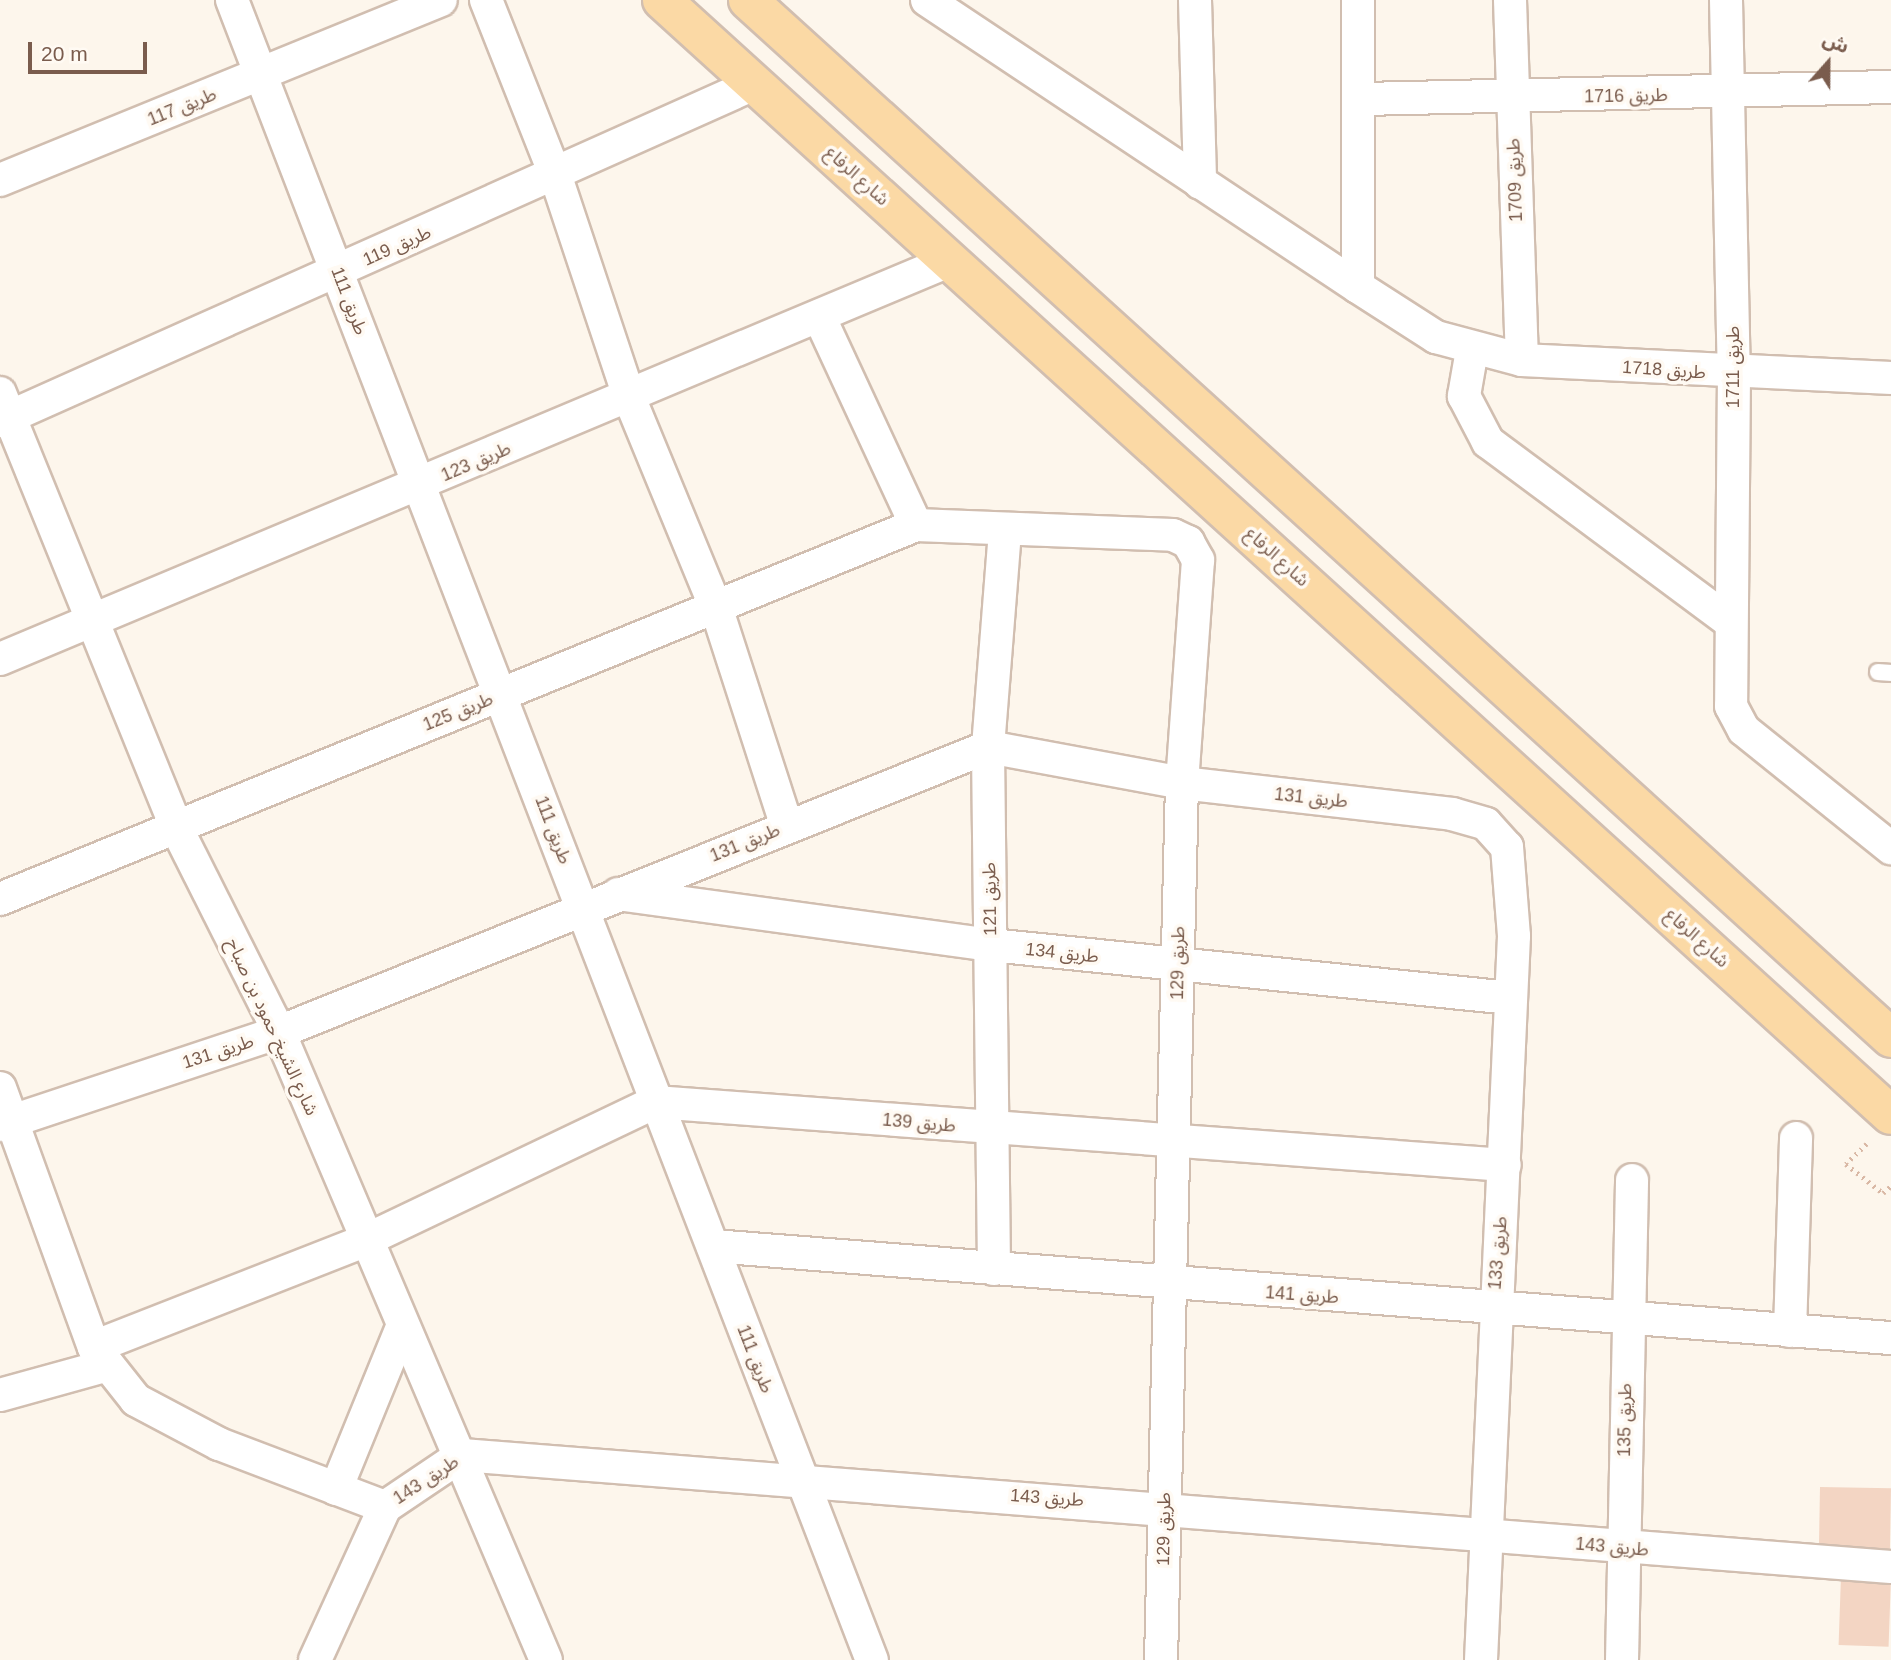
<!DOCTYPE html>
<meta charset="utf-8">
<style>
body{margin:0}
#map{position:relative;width:1891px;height:1660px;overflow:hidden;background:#fdf6ec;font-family:Arial,"Noto Sans Arabic",sans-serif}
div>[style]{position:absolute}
.building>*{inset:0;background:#f3d5c3;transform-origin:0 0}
.path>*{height:4.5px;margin-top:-2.25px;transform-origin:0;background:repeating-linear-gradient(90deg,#d9b8a5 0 2px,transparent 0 7px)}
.roads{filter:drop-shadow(2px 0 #d1beb0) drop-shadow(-2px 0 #d1beb0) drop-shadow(0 2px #d1beb0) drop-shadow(0 -2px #d1beb0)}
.service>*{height:16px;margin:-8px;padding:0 8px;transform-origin:8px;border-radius:8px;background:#fff}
.minor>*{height:32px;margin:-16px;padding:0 16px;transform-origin:16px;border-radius:16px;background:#fff}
.primary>*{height:38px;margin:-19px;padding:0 19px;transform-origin:19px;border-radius:19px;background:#fbd9a5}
span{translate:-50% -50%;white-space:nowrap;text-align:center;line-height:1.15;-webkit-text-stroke:7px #fffaf3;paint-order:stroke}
.street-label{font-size:18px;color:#7a5c4d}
.north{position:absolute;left:1793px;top:28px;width:70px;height:70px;-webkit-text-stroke:5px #fffaf3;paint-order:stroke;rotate:21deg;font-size:19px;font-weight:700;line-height:28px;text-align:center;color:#7a5c4d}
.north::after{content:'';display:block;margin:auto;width:24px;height:32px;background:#7a5c4d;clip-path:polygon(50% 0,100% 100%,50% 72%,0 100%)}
.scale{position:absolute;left:28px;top:42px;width:119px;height:32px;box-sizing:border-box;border:4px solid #7a5c4d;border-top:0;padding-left:9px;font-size:21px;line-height:24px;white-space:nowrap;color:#7a5c4d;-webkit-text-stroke:5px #fffaf3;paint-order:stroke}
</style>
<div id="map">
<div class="building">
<i style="left:1820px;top:1487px;width:71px;height:63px;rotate:1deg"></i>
<i style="left:1841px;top:1576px;width:50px;height:69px;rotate:2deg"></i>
</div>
<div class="path">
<i style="left:1867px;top:1144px;width:29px;rotate:136deg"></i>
<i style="left:1846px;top:1164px;width:47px;rotate:38.1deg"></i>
<i style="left:1883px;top:1193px;width:11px;rotate:-41deg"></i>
</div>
<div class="roads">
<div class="service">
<i style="left:1878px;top:672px;width:13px;rotate:4deg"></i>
</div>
<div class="minor">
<i style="left:232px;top:0;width:1779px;rotate:68.92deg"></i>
<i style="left:486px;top:0;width:187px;rotate:68.4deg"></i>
<i style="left:555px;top:174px;width:235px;rotate:71.6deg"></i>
<i style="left:629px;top:397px;width:230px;rotate:67.6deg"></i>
<i style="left:717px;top:610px;width:228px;rotate:72.1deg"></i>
<i style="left:927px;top:0;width:518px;rotate:33.66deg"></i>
<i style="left:1195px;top:0;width:183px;rotate:88.4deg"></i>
<i style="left:1358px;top:0;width:287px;rotate:90deg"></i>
<i style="left:1358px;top:287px;width:93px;rotate:32.7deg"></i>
<i style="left:1436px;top:337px;width:89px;rotate:15deg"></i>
<i style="left:1522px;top:360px;width:369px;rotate:2.8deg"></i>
<i style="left:1510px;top:0;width:360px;rotate:88.1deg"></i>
<i style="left:1726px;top:0;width:374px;rotate:88.8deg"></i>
<i style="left:1734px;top:374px;width:332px;rotate:90.5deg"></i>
<i style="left:1731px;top:706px;width:27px;rotate:62deg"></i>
<i style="left:1744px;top:730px;width:189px;rotate:38.8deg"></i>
<i style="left:1362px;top:99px;width:529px;rotate:-1.3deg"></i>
<i style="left:0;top:180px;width:476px;rotate:-22.2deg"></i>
<i style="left:819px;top:316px;width:230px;rotate:65.1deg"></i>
<i style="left:1472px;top:350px;width:47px;rotate:99.9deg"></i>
<i style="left:1464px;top:396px;width:52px;rotate:62.4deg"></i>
<i style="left:1488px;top:442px;width:302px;rotate:36.6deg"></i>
<i style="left:0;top:393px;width:468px;rotate:67.9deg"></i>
<i style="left:176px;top:827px;width:229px;rotate:63.3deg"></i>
<i style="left:279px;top:1032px;width:682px;rotate:66.97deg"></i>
<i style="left:0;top:421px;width:826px;rotate:-24.08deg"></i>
<i style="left:0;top:659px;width:1031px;rotate:-22.76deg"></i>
<i style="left:618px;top:894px;width:376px;rotate:7.8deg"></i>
<i style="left:991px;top:945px;width:522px;rotate:5.83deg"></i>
<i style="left:0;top:899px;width:989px;rotate:-22.21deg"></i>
<i style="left:916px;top:525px;width:257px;rotate:2.2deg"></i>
<i style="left:1173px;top:535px;width:17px;rotate:25deg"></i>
<i style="left:1188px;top:542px;width:21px;rotate:61deg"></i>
<i style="left:1198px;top:560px;width:224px;rotate:94.1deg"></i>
<i style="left:1182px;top:783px;width:877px;rotate:91.37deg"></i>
<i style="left:0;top:1088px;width:276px;rotate:70.1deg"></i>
<i style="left:0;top:1125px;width:294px;rotate:-18.4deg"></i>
<i style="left:279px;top:1032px;width:764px;rotate:-21.9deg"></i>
<i style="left:988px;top:747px;width:197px;rotate:10.5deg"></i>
<i style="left:1182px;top:783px;width:272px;rotate:6.5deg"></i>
<i style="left:1452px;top:814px;width:35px;rotate:16deg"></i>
<i style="left:1486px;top:824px;width:31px;rotate:48deg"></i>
<i style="left:1507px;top:847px;width:89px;rotate:85.5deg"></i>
<i style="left:1514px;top:936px;width:725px;rotate:92.61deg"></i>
<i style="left:713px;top:1246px;width:1182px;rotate:4.47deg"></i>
<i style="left:994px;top:1269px;width:522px;rotate:-90.66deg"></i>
<i style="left:988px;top:747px;width:218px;rotate:-85.5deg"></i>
<i style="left:1790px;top:1331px;width:193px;rotate:-88.2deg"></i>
<i style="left:0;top:1395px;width:112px;rotate:-15.5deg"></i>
<i style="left:336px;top:1489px;width:177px;rotate:-67.8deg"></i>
<i style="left:385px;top:1507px;width:178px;rotate:-159.2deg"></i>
<i style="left:219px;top:1444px;width:94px;rotate:-152.1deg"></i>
<i style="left:136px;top:1400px;width:68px;rotate:-128.4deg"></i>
<i style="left:94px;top:1347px;width:290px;rotate:-21.4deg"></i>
<i style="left:364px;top:1241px;width:322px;rotate:-25.5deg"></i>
<i style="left:655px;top:1102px;width:852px;rotate:4.24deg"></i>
<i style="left:315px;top:1660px;width:168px;rotate:-65.4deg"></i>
<i style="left:385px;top:1507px;width:93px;rotate:-34deg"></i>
<i style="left:462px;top:1455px;width:1433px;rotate:4.48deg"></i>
<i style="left:1622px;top:1660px;width:480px;rotate:-88.8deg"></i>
</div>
<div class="primary">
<i style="left:662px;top:0;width:1659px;rotate:42.22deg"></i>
<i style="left:748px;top:0;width:1544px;rotate:42.24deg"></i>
</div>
</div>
<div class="street-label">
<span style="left:1626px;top:96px;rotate:-1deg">طريق 1716</span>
<span style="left:182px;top:107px;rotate:-22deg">طريق 117</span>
<span style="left:857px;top:176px;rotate:42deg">شارع الرفاع</span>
<span style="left:1515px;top:180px;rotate:-92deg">طريق 1709</span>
<span style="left:397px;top:246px;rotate:-24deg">طريق 119</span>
<span style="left:349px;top:301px;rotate:69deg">طريق 111</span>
<span style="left:1733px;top:367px;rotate:-90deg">طريق 1711</span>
<span style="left:1664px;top:370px;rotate:4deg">طريق 1718</span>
<span style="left:476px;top:462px;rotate:-23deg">طريق 123</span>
<span style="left:1277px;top:557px;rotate:42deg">شارع الرفاع</span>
<span style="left:458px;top:712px;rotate:-22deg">طريق 125</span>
<span style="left:1311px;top:798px;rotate:6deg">طريق 131</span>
<span style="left:553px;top:830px;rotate:69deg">طريق 111</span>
<span style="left:745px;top:843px;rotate:-22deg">طريق 131</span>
<span style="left:990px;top:899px;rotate:-91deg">طريق 121</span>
<span style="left:1697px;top:938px;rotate:42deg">شارع الرفاع</span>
<span style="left:1062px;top:953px;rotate:6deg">طريق 134</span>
<span style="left:1178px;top:963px;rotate:-89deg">طريق 129</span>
<span style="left:272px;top:1027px;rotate:65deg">شارع الشيخ حمود بن صباح</span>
<span style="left:218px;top:1052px;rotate:-18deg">طريق 131</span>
<span style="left:919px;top:1123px;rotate:5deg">طريق 139</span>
<span style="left:1498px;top:1253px;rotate:-85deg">طريق 133</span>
<span style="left:1302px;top:1295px;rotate:4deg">طريق 141</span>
<span style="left:755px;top:1359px;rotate:69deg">طريق 111</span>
<span style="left:1625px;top:1420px;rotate:-89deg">طريق 135</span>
<span style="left:426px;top:1480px;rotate:-33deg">طريق 143</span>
<span style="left:1047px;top:1498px;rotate:4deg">طريق 143</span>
<span style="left:1164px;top:1529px;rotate:-89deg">طريق 129</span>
<span style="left:1612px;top:1547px;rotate:5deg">طريق 143</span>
</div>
<div class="north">ش</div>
<div class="scale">20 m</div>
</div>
